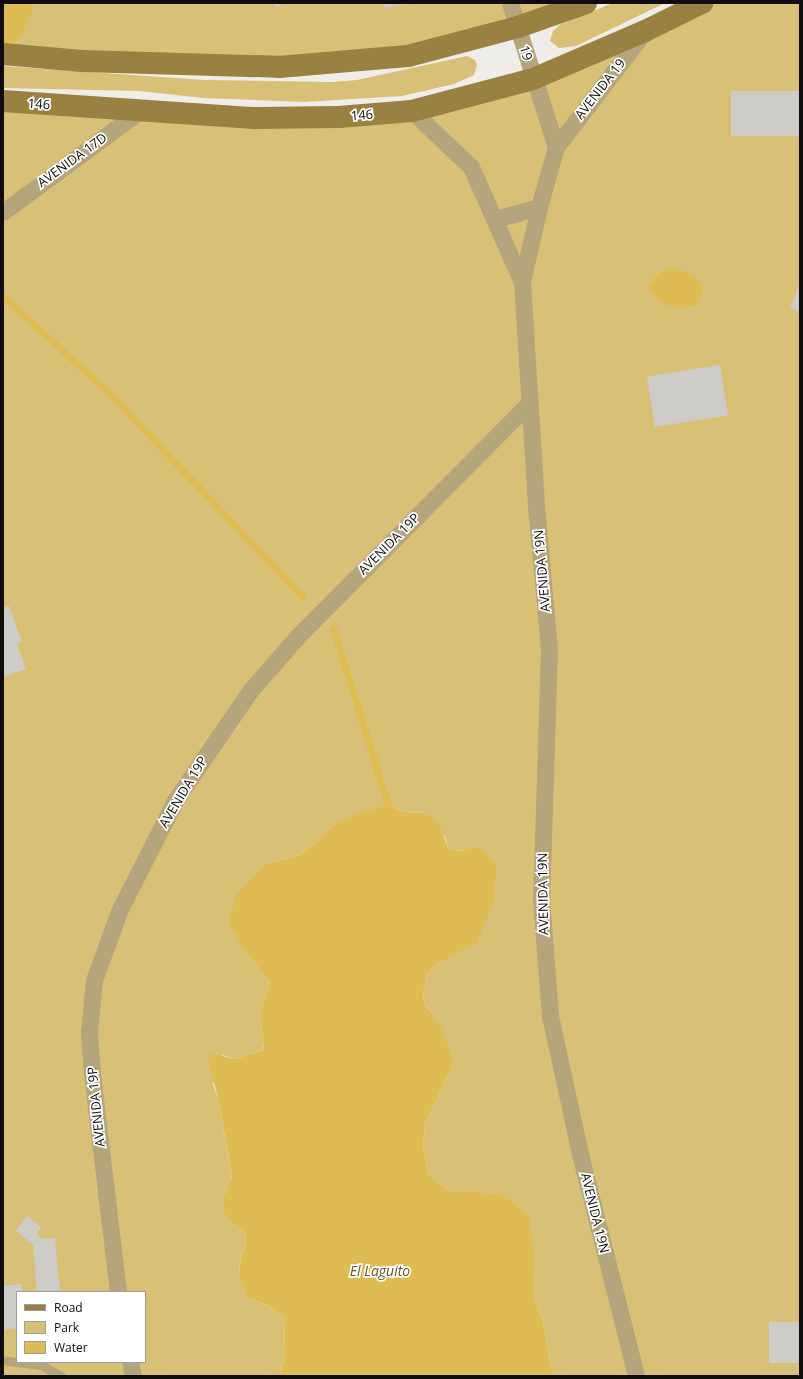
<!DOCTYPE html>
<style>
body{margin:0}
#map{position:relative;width:803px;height:1379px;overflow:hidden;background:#efede9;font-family:"Open Sans",sans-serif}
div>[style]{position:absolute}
.green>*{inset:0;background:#d9c077}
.water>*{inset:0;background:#dfbc53}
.stream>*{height:7px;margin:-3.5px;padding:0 3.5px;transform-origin:3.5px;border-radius:3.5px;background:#dfbc53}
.river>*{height:39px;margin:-19.5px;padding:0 19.5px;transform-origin:19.5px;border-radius:19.5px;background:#dfbc53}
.building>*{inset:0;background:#cdccc7;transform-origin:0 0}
.service>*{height:9px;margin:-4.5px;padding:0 4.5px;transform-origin:4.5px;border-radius:4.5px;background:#b4a57c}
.minor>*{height:17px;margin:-8.5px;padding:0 8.5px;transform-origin:8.5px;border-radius:8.5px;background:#b4a57c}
.secondary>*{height:22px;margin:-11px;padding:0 11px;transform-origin:11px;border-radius:11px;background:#988141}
span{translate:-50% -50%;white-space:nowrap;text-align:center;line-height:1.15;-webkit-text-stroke:3.5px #fff;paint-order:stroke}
.street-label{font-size:13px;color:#0e0d0c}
.water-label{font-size:14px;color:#635429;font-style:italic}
.frame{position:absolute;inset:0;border:4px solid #0e0d0c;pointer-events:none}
.legend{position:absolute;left:16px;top:1291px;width:130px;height:72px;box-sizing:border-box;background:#fff;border:1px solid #9f9e9e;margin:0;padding:5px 7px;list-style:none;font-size:12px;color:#0e0d0c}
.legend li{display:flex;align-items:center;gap:8px;height:20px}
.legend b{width:20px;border:1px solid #9f9e9e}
</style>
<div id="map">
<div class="green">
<i style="clip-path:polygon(3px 3px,586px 3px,518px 27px,279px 67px,3px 54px)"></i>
<i style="clip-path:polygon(613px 3px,665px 3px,576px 46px,559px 48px,550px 41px,553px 31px,561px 24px)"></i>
<i style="clip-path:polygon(evenodd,702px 3px,800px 3px,800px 1376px,553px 1376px,543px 1322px,534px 1297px,535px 1261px,473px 1193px,450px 1191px,429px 1175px,423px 1147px,425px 1124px,454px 1063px,432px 1014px,423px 1001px,424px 988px,428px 973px,438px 963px,453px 954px,466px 849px,459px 851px,448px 848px,445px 837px,425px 813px,405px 812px,388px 805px,330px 827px,313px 845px,297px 856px,266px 864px,246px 953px,270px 982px,260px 1016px,264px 1050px,234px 1059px,222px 1055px,213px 1084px,218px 1098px,232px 1179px,224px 1195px,235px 1225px,245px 1230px,246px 1244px,241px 1258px,239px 1272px,247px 1298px,267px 1305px,285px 1317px,284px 1360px,279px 1376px,3px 1376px,3px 101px,339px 117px,533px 79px,702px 3px,17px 1292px,145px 1292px,145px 1362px,17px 1362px,17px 1292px)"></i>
<i style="clip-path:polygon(467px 56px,475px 60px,477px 65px,474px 75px,454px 84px,402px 96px,304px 102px,203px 98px,139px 91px,3px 88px,3px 66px,205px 80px,332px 82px,357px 80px)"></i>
</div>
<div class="water">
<i style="clip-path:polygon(668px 268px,681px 270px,698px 279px,703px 290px,697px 306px,673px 308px,655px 298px,648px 288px,655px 277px)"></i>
<i style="clip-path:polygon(388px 805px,405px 812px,425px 813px,439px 823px,448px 848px,459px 851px,466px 849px,481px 848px,496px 865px,494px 901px,477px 943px,438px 963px,428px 973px,424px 988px,423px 1001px,442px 1029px,454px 1063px,425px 1124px,423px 1147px,429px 1175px,450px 1191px,501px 1194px,529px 1216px,535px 1261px,534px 1297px,543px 1322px,553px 1376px,279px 1376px,284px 1360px,285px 1317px,267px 1305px,247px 1298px,239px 1273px,241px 1258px,246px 1244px,245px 1231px,235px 1225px,224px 1212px,224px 1195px,232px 1178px,218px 1098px,208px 1060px,211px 1053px,234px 1059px,264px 1050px,260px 1016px,270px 982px,246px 953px,229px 923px,236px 895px,266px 864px,297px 856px,313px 845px,330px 827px,361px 812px)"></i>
</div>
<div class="stream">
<i style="left:3px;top:296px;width:148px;rotate:42.5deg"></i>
<i style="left:112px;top:396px;width:277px;rotate:46.5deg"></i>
<i style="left:333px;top:628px;width:185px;rotate:72.7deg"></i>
</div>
<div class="river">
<i style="left:3px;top:26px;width:25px;rotate:-64deg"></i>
</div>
<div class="building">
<i style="clip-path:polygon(272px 3px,282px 3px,278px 8px)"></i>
<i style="clip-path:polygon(384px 3px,407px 3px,407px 4px,385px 8px)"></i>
<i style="left:800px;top:91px;width:45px;height:69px;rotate:90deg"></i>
<i style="clip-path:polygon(800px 284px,800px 312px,790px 308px)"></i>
<i style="left:720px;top:365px;width:51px;height:74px;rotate:81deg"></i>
<i style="clip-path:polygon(9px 606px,22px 642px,17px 644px,26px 669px,3px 677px,3px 608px)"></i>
<i style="clip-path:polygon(27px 1216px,41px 1227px,37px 1233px,41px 1239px,55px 1238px,60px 1292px,37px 1292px,33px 1245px,16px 1231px)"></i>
<i style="clip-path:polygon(21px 1284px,22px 1292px,17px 1292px,17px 1328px,3px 1330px,3px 1286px)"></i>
<i style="left:800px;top:1322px;width:41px;height:31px;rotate:90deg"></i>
</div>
<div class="service">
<i style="left:7px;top:1361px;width:34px;rotate:7deg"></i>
<i style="left:41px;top:1365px;width:23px;rotate:29deg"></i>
</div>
<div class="minor">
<i style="left:510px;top:3px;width:151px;rotate:72.3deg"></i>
<i style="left:556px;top:147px;width:62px;rotate:105.8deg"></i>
<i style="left:539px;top:207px;width:77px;rotate:102.8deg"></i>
<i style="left:522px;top:282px;width:224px;rotate:86.4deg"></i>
<i style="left:536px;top:506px;width:143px;rotate:84.8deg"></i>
<i style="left:549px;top:648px;width:251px;rotate:91.8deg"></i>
<i style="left:541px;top:899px;width:117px;rotate:85.6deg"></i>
<i style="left:550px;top:1016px;width:141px;rotate:77.7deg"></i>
<i style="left:580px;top:1154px;width:229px;rotate:75.8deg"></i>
<i style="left:412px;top:111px;width:81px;rotate:43.5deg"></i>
<i style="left:471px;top:167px;width:126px;rotate:66.1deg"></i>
<i style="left:556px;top:147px;width:146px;rotate:-52.5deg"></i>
<i style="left:3px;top:212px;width:173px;rotate:-36.5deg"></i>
<i style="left:495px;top:219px;width:46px;rotate:-15.3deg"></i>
<i style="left:118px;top:1292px;width:221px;rotate:-96.8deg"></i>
<i style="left:92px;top:1073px;width:41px;rotate:-94.2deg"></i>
<i style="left:89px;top:1032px;width:52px;rotate:-84.5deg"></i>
<i style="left:94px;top:980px;width:76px;rotate:-69.9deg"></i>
<i style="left:120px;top:909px;width:123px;rotate:-63deg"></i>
<i style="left:176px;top:799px;width:131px;rotate:-55.6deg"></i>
<i style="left:250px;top:691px;width:72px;rotate:-49deg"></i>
<i style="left:297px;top:637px;width:330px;rotate:-45.2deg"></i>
<i style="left:130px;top:1362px;width:14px;rotate:78deg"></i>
</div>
<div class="secondary">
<i style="left:3px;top:54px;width:79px;rotate:5.1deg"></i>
<i style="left:82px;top:61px;width:197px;rotate:1.7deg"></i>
<i style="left:279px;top:67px;width:129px;rotate:-4.9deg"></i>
<i style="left:408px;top:56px;width:114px;rotate:-14.8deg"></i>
<i style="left:518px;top:27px;width:72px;rotate:-19.4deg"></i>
<i style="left:3px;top:101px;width:252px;rotate:3.9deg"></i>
<i style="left:254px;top:118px;width:85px;rotate:-0.7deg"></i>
<i style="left:339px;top:117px;width:73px;rotate:-4.7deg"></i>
<i style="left:412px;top:111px;width:125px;rotate:-14.8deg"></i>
<i style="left:533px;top:79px;width:122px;rotate:-23.2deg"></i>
<i style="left:645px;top:31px;width:64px;rotate:-26.2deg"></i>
</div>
<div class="street-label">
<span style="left:526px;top:53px;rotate:74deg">19</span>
<span style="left:600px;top:89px;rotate:-52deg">AVENIDA 19</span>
<span style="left:39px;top:104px;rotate:4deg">146</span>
<span style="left:362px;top:115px;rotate:-5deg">146</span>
<span style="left:72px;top:160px;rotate:-36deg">AVENIDA 17D</span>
<span style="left:389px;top:544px;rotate:-45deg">AVENIDA 19P</span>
<span style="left:542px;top:571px;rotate:-95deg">AVENIDA 19N</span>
<span style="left:183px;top:792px;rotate:-59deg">AVENIDA 19P</span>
<span style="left:543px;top:894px;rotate:-91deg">AVENIDA 19N</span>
<span style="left:96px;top:1107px;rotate:-96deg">AVENIDA 19P</span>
<span style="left:595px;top:1213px;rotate:76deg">AVENIDA 19N</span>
</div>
<div class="water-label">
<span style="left:380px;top:1271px">El Laguito</span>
</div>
<div class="frame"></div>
<ul class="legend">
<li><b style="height:5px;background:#988141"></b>Road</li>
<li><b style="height:11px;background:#d9c077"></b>Park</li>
<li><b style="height:11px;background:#dfbc53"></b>Water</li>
</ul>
</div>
